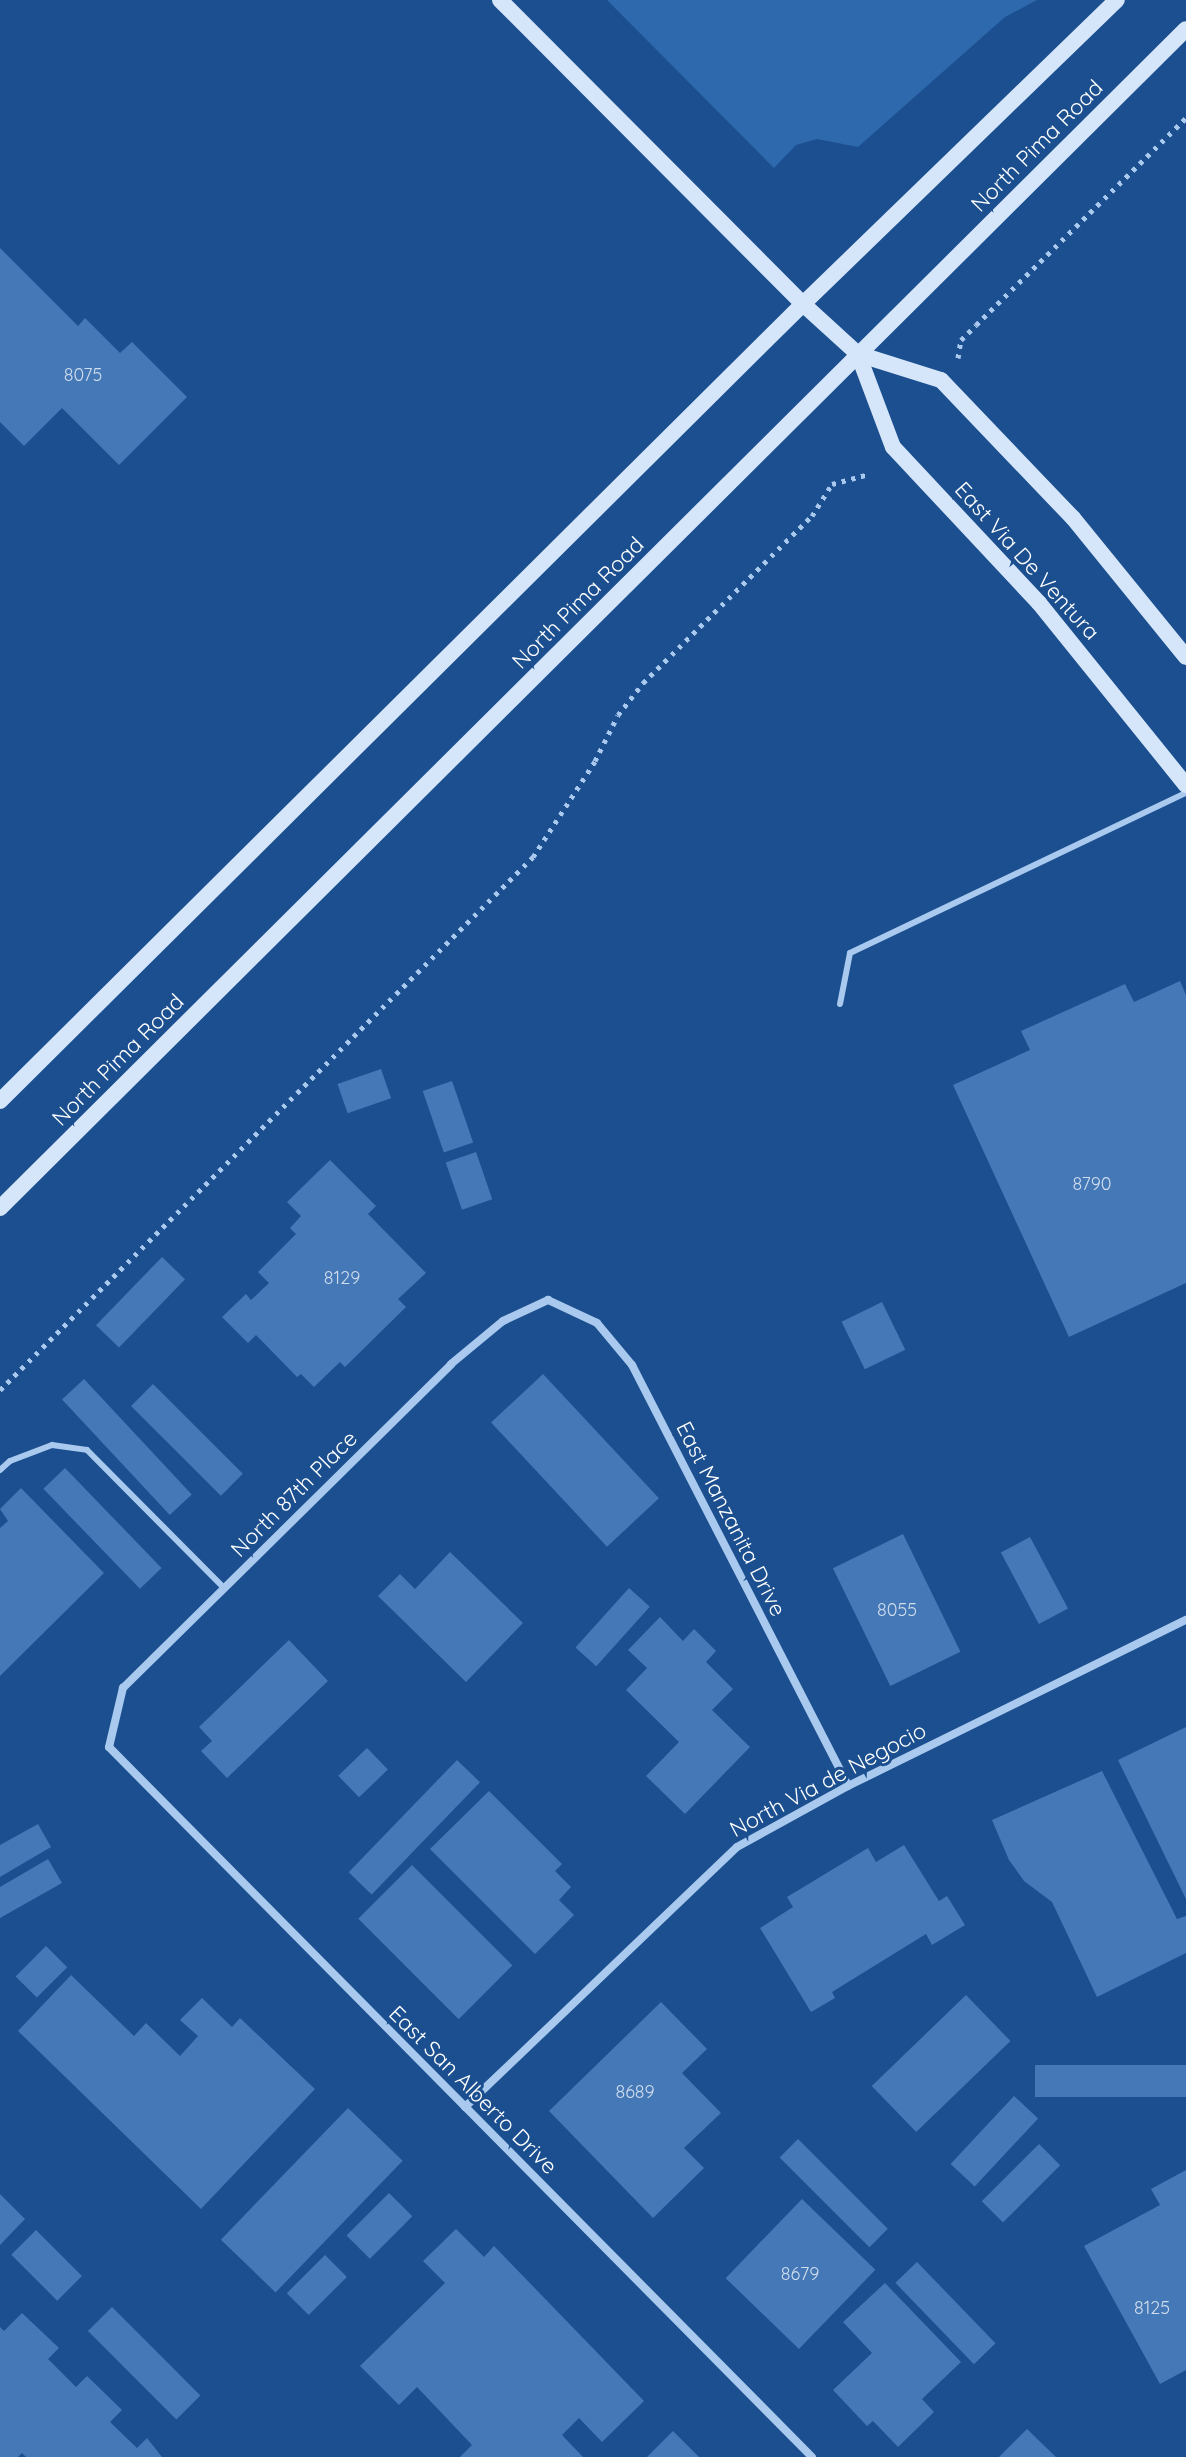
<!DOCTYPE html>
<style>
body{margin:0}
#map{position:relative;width:1186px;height:2457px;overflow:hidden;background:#1b4f8f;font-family:Quicksand,sans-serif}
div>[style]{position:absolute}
.green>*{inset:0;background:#2e69ad}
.building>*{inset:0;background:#4478b7;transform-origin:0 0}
.path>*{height:5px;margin-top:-2.5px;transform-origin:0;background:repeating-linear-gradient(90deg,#a9c9ee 0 4px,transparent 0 10px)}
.lane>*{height:6px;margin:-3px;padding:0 3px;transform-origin:3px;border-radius:3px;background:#a9c9ee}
.street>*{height:8px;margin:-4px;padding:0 4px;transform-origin:4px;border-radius:4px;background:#a9c9ee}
.secondary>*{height:16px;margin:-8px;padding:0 8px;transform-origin:8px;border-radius:8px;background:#d6e6fa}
span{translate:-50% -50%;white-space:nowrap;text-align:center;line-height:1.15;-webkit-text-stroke:6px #1b4f8f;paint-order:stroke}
.number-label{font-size:18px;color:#d0dded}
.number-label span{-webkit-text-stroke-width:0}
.street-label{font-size:22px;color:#fff}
</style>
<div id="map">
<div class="green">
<i style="clip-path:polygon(607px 0,1037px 0,1005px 17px,858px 147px,817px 139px,796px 145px,774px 168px)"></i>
</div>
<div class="building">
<i style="clip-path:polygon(0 248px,78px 326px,85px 318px,120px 353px,132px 342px,187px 397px,119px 465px,62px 408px,24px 446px,0 422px)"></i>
<i style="clip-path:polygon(1180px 981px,1186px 995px,1186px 1283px,1069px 1337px,953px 1085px,1030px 1050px,1021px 1031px,1125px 984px,1134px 1002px)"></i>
<i style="left:381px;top:1069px;width:31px;height:46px;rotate:71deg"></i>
<i style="left:452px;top:1081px;width:65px;height:31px;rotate:71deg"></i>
<i style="left:476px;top:1152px;width:50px;height:32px;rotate:71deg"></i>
<i style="clip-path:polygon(330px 1160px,376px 1206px,368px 1214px,426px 1273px,398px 1299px,406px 1307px,345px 1367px,340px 1362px,314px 1387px,301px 1374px,297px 1377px,256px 1335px,248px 1343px,222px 1317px,246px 1294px,251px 1300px,269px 1283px,258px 1272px,296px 1234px,290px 1228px,301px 1216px,287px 1202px)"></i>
<i style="left:162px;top:1257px;width:32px;height:95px;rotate:44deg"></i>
<i style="left:882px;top:1302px;width:53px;height:45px;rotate:64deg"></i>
<i style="left:543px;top:1374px;width:170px;height:71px;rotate:47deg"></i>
<i style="left:84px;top:1379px;width:158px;height:30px;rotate:47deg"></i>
<i style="left:153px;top:1384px;width:127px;height:31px;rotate:45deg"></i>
<i style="left:65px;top:1468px;width:139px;height:30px;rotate:46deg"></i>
<i style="clip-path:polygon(21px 1488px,104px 1573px,0 1676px,0 1528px,8px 1521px,0 1509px)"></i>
<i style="left:903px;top:1534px;width:131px;height:78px;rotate:64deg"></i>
<i style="left:1030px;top:1537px;width:81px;height:33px;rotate:62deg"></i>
<i style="clip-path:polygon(450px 1552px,523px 1623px,466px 1682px,378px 1596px,400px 1574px,415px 1589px)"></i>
<i style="left:629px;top:1588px;width:28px;height:80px;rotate:42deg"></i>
<i style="clip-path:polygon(660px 1617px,683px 1641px,694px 1629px,716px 1651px,706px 1662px,733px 1689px,712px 1710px,750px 1747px,685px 1814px,646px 1776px,679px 1742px,626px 1690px,647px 1668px,628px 1650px)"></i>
<i style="clip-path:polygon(289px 1640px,328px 1681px,227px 1778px,201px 1751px,212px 1741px,199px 1727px)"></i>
<i style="clip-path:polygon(1186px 1727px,1186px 1899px,1118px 1760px)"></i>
<i style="left:367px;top:1748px;width:30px;height:40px;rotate:46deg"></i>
<i style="left:457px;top:1760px;width:32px;height:156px;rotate:44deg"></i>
<i style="clip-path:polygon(1102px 1771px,1177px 1919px,1186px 1916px,1186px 1953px,1097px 1997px,1052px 1902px,1024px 1881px,1009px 1860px,992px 1820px)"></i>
<i style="clip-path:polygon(489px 1791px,562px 1864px,555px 1871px,571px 1887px,559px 1900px,574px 1915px,535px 1954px,430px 1849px)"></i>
<i style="clip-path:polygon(38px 1824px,51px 1847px,0 1877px,0 1845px)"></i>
<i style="clip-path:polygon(904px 1845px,939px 1901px,947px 1896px,965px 1925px,932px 1945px,926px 1934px,832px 1992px,835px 1998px,811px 2012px,760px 1928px,793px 1907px,787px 1897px,868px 1848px,876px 1862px)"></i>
<i style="clip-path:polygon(48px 1859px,62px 1883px,0 1918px,0 1887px)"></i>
<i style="left:412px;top:1865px;width:142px;height:76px;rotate:45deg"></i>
<i style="left:46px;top:1946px;width:30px;height:43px;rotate:45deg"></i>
<i style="clip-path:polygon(71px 1975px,134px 2036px,146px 2023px,180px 2056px,198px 2036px,180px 2020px,202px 1998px,232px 2027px,240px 2018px,315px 2089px,201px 2209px,18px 2031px)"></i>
<i style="left:966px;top:1995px;width:64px;height:131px;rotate:46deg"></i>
<i style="clip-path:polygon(661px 2002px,707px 2049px,682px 2073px,721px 2113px,684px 2148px,704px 2168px,653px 2218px,549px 2111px)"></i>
<i style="left:1186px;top:2065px;width:32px;height:151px;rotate:90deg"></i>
<i style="left:1014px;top:2096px;width:33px;height:93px;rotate:43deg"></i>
<i style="left:348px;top:2108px;width:76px;height:183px;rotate:44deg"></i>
<i style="left:798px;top:2139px;width:127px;height:26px;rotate:45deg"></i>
<i style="left:1039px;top:2144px;width:30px;height:81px;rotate:45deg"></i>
<i style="clip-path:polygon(1186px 2170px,1186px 2370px,1160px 2384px,1084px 2246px,1160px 2205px,1151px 2189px)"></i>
<i style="left:389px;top:2193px;width:33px;height:60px;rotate:45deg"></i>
<i style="clip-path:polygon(0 2194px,25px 2219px,0 2245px)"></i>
<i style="left:802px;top:2199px;width:102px;height:110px;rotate:44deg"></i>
<i style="clip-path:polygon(456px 2229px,484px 2257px,494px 2246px,644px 2401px,602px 2442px,579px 2418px,562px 2435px,583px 2457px,460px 2457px,472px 2445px,417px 2387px,399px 2405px,360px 2366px,445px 2283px,423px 2261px)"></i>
<i style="left:36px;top:2230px;width:65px;height:35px;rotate:45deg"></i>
<i style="left:325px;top:2255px;width:31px;height:54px;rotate:45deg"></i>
<i style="left:917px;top:2262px;width:113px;height:30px;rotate:46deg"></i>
<i style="clip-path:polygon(885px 2283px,961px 2362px,922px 2399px,934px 2412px,898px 2447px,873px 2421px,867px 2426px,833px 2390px,872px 2353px,843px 2322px)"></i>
<i style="left:112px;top:2307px;width:125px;height:34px;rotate:45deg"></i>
<i style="clip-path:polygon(22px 2313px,59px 2348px,48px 2359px,76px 2387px,87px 2376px,122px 2410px,110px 2422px,137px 2448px,147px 2438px,162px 2457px,26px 2457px,22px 2453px,18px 2457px,0 2457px,0 2327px,4px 2331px)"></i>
<i style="clip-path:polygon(1027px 2429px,1056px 2457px,999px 2457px)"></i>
<i style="clip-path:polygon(673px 2431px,699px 2457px,647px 2457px)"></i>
</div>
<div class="path">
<i style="left:958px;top:358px;width:18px;rotate:-81deg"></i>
<i style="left:961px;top:340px;width:21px;rotate:-45deg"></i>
<i style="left:976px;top:325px;width:295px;rotate:-44.6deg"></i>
<i style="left:0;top:1390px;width:754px;rotate:-45deg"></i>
<i style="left:533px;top:857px;width:114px;rotate:-57.1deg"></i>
<i style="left:595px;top:761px;width:51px;rotate:-63.4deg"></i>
<i style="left:618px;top:715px;width:41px;rotate:-52deg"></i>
<i style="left:643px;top:683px;width:238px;rotate:-44.7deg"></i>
<i style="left:812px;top:516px;width:38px;rotate:-58deg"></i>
<i style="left:832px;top:484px;width:39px;rotate:-15deg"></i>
</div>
<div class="lane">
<i style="left:840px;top:1004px;width:52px;rotate:-78.9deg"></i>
<i style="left:850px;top:953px;width:372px;rotate:-25.5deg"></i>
<i style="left:0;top:1470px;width:13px;rotate:-42deg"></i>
<i style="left:10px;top:1461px;width:45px;rotate:-20.9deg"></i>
<i style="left:52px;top:1445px;width:35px;rotate:8deg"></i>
<i style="left:87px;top:1450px;width:194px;rotate:45.2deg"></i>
</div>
<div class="street">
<i style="left:465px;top:2107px;width:376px;rotate:-43.7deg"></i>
<i style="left:737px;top:1847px;width:127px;rotate:-28.8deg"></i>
<i style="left:848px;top:1786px;width:377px;rotate:-26.2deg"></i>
<i style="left:812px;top:2457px;width:999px;rotate:-134.72deg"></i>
<i style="left:109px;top:1747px;width:61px;rotate:-76.7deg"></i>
<i style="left:123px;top:1688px;width:461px;rotate:-44.6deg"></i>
<i style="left:451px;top:1364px;width:67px;rotate:-39.6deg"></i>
<i style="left:503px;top:1321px;width:50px;rotate:-25deg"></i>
<i style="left:548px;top:1300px;width:54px;rotate:25.1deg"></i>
<i style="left:597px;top:1323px;width:55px;rotate:50.2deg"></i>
<i style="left:632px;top:1365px;width:473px;rotate:62.8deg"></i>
</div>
<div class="secondary">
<i style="left:500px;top:0;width:429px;rotate:45.1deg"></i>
<i style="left:803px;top:304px;width:74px;rotate:42.3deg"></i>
<i style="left:858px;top:354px;width:87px;rotate:17.4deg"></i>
<i style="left:941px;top:380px;width:191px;rotate:46.3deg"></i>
<i style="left:1073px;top:518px;width:179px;rotate:50.9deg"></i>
<i style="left:858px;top:354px;width:99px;rotate:69.4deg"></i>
<i style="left:893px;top:447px;width:214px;rotate:46.9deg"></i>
<i style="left:1039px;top:603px;width:234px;rotate:51.1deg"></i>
<i style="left:0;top:1101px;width:1131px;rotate:-44.79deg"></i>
<i style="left:803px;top:304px;width:437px;rotate:-44.1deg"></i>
<i style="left:0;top:1208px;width:1672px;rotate:-44.83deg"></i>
</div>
<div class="number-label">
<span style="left:83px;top:375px">8075</span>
<span style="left:1092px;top:1184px">8790</span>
<span style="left:342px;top:1278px">8129</span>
<span style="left:897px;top:1610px">8055</span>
<span style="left:635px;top:2092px">8689</span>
<span style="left:800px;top:2274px">8679</span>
<span style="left:1152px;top:2308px">8125</span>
</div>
<div class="street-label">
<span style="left:1037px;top:146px;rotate:-45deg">North Pima Road</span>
<span style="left:1027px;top:561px;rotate:48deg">East Via De Ventura</span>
<span style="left:578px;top:603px;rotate:-45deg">North Pima Road</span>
<span style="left:118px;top:1060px;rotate:-45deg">North Pima Road</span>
<span style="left:294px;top:1494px;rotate:-45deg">North 87th Place</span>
<span style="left:731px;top:1519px;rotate:63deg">East Manzanita Drive</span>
<span style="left:828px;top:1780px;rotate:-28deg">North Via de Negocio</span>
<span style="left:473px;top:2090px;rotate:45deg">East San Alberto Drive</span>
</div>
</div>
